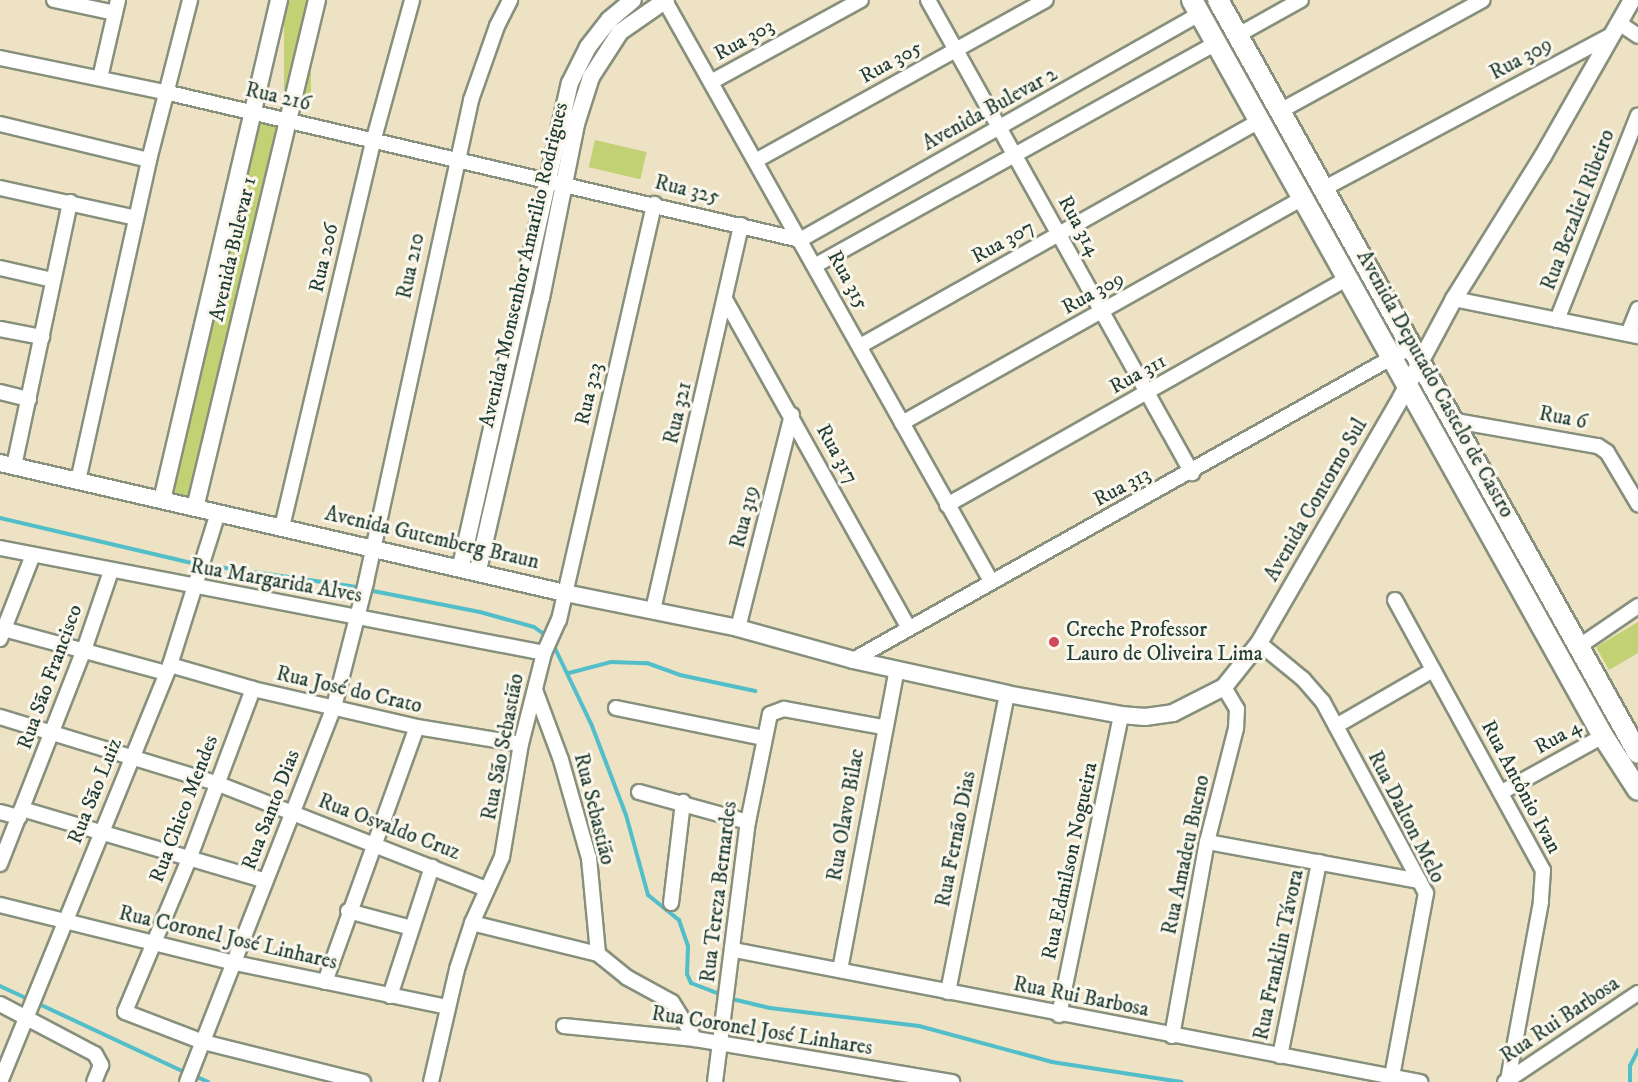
<!DOCTYPE html>
<meta charset="utf-8">
<style>
body{margin:0}
#map{position:relative;width:1638px;height:1082px;overflow:hidden;background:#ede2c3;font-family:"IM FELL DW Pica",serif}
div>[style]{position:absolute}
.green>*{inset:0;background:#c2d174;transform-origin:0 0}
.stream>*{height:4px;margin:-2px;padding:0 2px;transform-origin:2px;border-radius:2px;background:#51beca}
.roads{filter:drop-shadow(2px 0 #86907c) drop-shadow(-2px 0 #86907c) drop-shadow(0 2px #86907c) drop-shadow(0 -2px #86907c)}
.minor>*{height:14px;margin:-7px;padding:0 7px;transform-origin:7px;border-radius:7px;background:#fff}
.tertiary>*{height:16px;margin:-8px;padding:0 8px;transform-origin:8px;border-radius:8px;background:#fff}
.secondary>*{height:20px;margin:-10px;padding:0 10px;transform-origin:10px;border-radius:10px;background:#fff}
.dots>*{width:16px;height:16px;translate:-50% -50%;box-sizing:border-box;border:3px solid #fbf7ec;border-radius:50%}
span{translate:-50% -50%;white-space:nowrap;text-align:center;line-height:1.15;-webkit-text-stroke:6px #fbf7ec;paint-order:stroke}
.street-label{font-size:21px;color:#1f3d34}
.poi-label{font-size:21px;color:#1f3d34}
.left{translate:0 -50%;text-align:left}
</style>
<div id="map">
<div class="green">
<i style="left:284px;top:0;width:27px;height:109px"></i>
<i style="left:256px;top:120px;width:25px;height:382px;rotate:14deg"></i>
<i style="left:595px;top:140px;width:53px;height:28px;rotate:13deg"></i>
<i style="clip-path:polygon(1638px 622px,1638px 653px,1609px 670px,1596px 647px)"></i>
</div>
<div class="stream">
<i style="left:0;top:518px;width:197px;rotate:13.2deg"></i>
<i style="left:212px;top:566px;width:146px;rotate:8.3deg"></i>
<i style="left:373px;top:591px;width:109px;rotate:11.1deg"></i>
<i style="left:480px;top:612px;width:56px;rotate:15.5deg"></i>
<i style="left:534px;top:627px;width:17px;rotate:36deg"></i>
<i style="left:552px;top:642px;width:93px;rotate:64.5deg"></i>
<i style="left:592px;top:726px;width:95px;rotate:69.1deg"></i>
<i style="left:626px;top:815px;width:83px;rotate:74.6deg"></i>
<i style="left:648px;top:895px;width:40px;rotate:39deg"></i>
<i style="left:679px;top:920px;width:28px;rotate:71deg"></i>
<i style="left:688px;top:946px;width:28px;rotate:92deg"></i>
<i style="left:687px;top:974px;width:10px;rotate:66deg"></i>
<i style="left:691px;top:983px;width:33px;rotate:21deg"></i>
<i style="left:569px;top:673px;width:43px;rotate:-14.7deg"></i>
<i style="left:611px;top:662px;width:36px;rotate:2deg"></i>
<i style="left:647px;top:663px;width:35px;rotate:20deg"></i>
<i style="left:680px;top:675px;width:77px;rotate:12deg"></i>
<i style="left:0;top:986px;width:26px;rotate:25deg"></i>
<i style="left:728px;top:998px;width:43px;rotate:13.4deg"></i>
<i style="left:770px;top:1008px;width:150px;rotate:6.9deg"></i>
<i style="left:919px;top:1026px;width:138px;rotate:15.1deg"></i>
<i style="left:1052px;top:1062px;width:131px;rotate:8.8deg"></i>
<i style="left:39px;top:1004px;width:158px;rotate:25.1deg"></i>
<i style="left:197px;top:1077px;width:12px;rotate:24deg"></i>
<i style="left:1630px;top:1082px;width:16px;rotate:-90deg"></i>
<i style="left:1630px;top:1066px;width:18px;rotate:-63deg"></i>
</div>
<div class="roads">
<div class="minor">
<i style="left:54px;top:0;width:62px;rotate:12deg"></i>
<i style="left:928px;top:0;width:542px;rotate:60.83deg"></i>
<i style="left:665px;top:1px;width:665px;rotate:60.66deg"></i>
<i style="left:1619px;top:23px;width:23px;rotate:34deg"></i>
<i style="left:1238px;top:35px;width:72px;rotate:-29.1deg"></i>
<i style="left:0;top:58px;width:173px;rotate:11.7deg"></i>
<i style="left:169px;top:93px;width:648px;rotate:13.11deg"></i>
<i style="left:800px;top:240px;width:459px;rotate:-29.5deg"></i>
<i style="left:100px;top:78px;width:80px;rotate:-77deg"></i>
<i style="left:711px;top:82px;width:171px;rotate:-28.7deg"></i>
<i style="left:1280px;top:111px;width:231px;rotate:-28.7deg"></i>
<i style="left:0;top:124px;width:153px;rotate:13.6deg"></i>
<i style="left:757px;top:160px;width:330px;rotate:-29deg"></i>
<i style="left:0;top:188px;width:139px;rotate:12.4deg"></i>
<i style="left:1323px;top:189px;width:327px;rotate:-28.1deg"></i>
<i style="left:816px;top:265px;width:457px;rotate:-29deg"></i>
<i style="left:0;top:268px;width:54px;rotate:12.8deg"></i>
<i style="left:1454px;top:299px;width:188px;rotate:11.4deg"></i>
<i style="left:726px;top:301px;width:375px;rotate:60.8deg"></i>
<i style="left:1557px;top:320px;width:220px;rotate:-68.4deg"></i>
<i style="left:0;top:329px;width:43px;rotate:10.8deg"></i>
<i style="left:1628px;top:334px;width:27px;rotate:-68deg"></i>
<i style="left:860px;top:346px;width:459px;rotate:-29.4deg"></i>
<i style="left:0;top:392px;width:30px;rotate:14deg"></i>
<i style="left:1450px;top:420px;width:150px;rotate:10deg"></i>
<i style="left:1598px;top:446px;width:11px;rotate:34deg"></i>
<i style="left:1607px;top:452px;width:61px;rotate:59.2deg"></i>
<i style="left:902px;top:423px;width:461px;rotate:-29.3deg"></i>
<i style="left:14px;top:466px;width:270px;rotate:-78deg"></i>
<i style="left:78px;top:481px;width:329px;rotate:-77.5deg"></i>
<i style="left:149px;top:160px;width:165px;rotate:-75.6deg"></i>
<i style="left:947px;top:505px;width:461px;rotate:-29.5deg"></i>
<i style="left:282px;top:527px;width:396px;rotate:-76.7deg"></i>
<i style="left:373px;top:142px;width:147px;rotate:-74.6deg"></i>
<i style="left:0;top:548px;width:554px;rotate:10.92deg"></i>
<i style="left:1395px;top:600px;width:308px;rotate:61.3deg"></i>
<i style="left:1543px;top:870px;width:32px;rotate:94deg"></i>
<i style="left:1541px;top:902px;width:181px;rotate:100.5deg"></i>
<i style="left:653px;top:610px;width:395px;rotate:-77.1deg"></i>
<i style="left:0;top:628px;width:172px;rotate:15.2deg"></i>
<i style="left:738px;top:628px;width:220px;rotate:-75.8deg"></i>
<i style="left:0;top:639px;width:90px;rotate:-68.6deg"></i>
<i style="left:1259px;top:643px;width:57px;rotate:39.3deg"></i>
<i style="left:1303px;top:679px;width:30px;rotate:49deg"></i>
<i style="left:1323px;top:702px;width:217px;rotate:61.7deg"></i>
<i style="left:1426px;top:893px;width:187px;rotate:100.5deg"></i>
<i style="left:1578px;top:647px;width:73px;rotate:-34.3deg"></i>
<i style="left:853px;top:660px;width:638px;rotate:-29.3deg"></i>
<i style="left:170px;top:665px;width:86px;rotate:16.1deg"></i>
<i style="left:253px;top:689px;width:168px;rotate:13deg"></i>
<i style="left:417px;top:727px;width:105px;rotate:9.3deg"></i>
<i style="left:253px;top:689px;width:179px;rotate:110.6deg"></i>
<i style="left:190px;top:857px;width:168px;rotate:112.8deg"></i>
<i style="left:125px;top:1012px;width:84px;rotate:21deg"></i>
<i style="left:203px;top:1042px;width:165px;rotate:14deg"></i>
<i style="left:535px;top:690px;width:75px;rotate:69.6deg"></i>
<i style="left:561px;top:760px;width:102px;rotate:74.1deg"></i>
<i style="left:589px;top:858px;width:96px;rotate:84.6deg"></i>
<i style="left:598px;top:954px;width:36px;rotate:39deg"></i>
<i style="left:626px;top:977px;width:52px;rotate:28.5deg"></i>
<i style="left:672px;top:1002px;width:44px;rotate:58.1deg"></i>
<i style="left:616px;top:708px;width:150px;rotate:11.5deg"></i>
<i style="left:0;top:717px;width:226px;rotate:17deg"></i>
<i style="left:216px;top:783px;width:291px;rotate:21.4deg"></i>
<i style="left:1336px;top:726px;width:112px;rotate:-30deg"></i>
<i style="left:639px;top:792px;width:113px;rotate:15.4deg"></i>
<i style="left:1502px;top:792px;width:115px;rotate:-29deg"></i>
<i style="left:22px;top:809px;width:254px;rotate:16.4deg"></i>
<i style="left:0;top:812px;width:20px;rotate:15deg"></i>
<i style="left:1207px;top:842px;width:216px;rotate:10.4deg"></i>
<i style="left:0;top:864px;width:230px;rotate:-68.6deg"></i>
<i style="left:84px;top:650px;width:83px;rotate:-71.1deg"></i>
<i style="left:671px;top:903px;width:102px;rotate:-83.2deg"></i>
<i style="left:0;top:905px;width:242px;rotate:13.9deg"></i>
<i style="left:235px;top:963px;width:217px;rotate:11.7deg"></i>
<i style="left:348px;top:911px;width:66px;rotate:14.9deg"></i>
<i style="left:472px;top:923px;width:130px;rotate:13.8deg"></i>
<i style="left:734px;top:950px;width:699px;rotate:10.89deg"></i>
<i style="left:840px;top:970px;width:306px;rotate:-79.3deg"></i>
<i style="left:325px;top:982px;width:271px;rotate:-70.2deg"></i>
<i style="left:948px;top:992px;width:304px;rotate:-78.8deg"></i>
<i style="left:390px;top:996px;width:136px;rotate:-72deg"></i>
<i style="left:0;top:1004px;width:107px;rotate:27.8deg"></i>
<i style="left:95px;top:1054px;width:13px;rotate:61deg"></i>
<i style="left:101px;top:1065px;width:18px;rotate:112deg"></i>
<i style="left:1059px;top:1015px;width:306px;rotate:-78.3deg"></i>
<i style="left:564px;top:1026px;width:132px;rotate:5.7deg"></i>
<i style="left:695px;top:1039px;width:261px;rotate:9.5deg"></i>
<i style="left:1172px;top:1036px;width:197px;rotate:-79.8deg"></i>
<i style="left:1207px;top:842px;width:118px;rotate:-75.7deg"></i>
<i style="left:1236px;top:728px;width:19px;rotate:-87deg"></i>
<i style="left:1237px;top:709px;width:26px;rotate:-121deg"></i>
<i style="left:1280px;top:1056px;width:198px;rotate:-78.6deg"></i>
<i style="left:0;top:1082px;width:450px;rotate:-67.8deg"></i>
<i style="left:170px;top:665px;width:159px;rotate:-72.5deg"></i>
<i style="left:187px;top:1082px;width:403px;rotate:-68.6deg"></i>
<i style="left:334px;top:707px;width:129px;rotate:-75.6deg"></i>
<i style="left:366px;top:582px;width:493px;rotate:-77.7deg"></i>
<i style="left:471px;top:100px;width:78px;rotate:-70.6deg"></i>
<i style="left:497px;top:26px;width:29px;rotate:-63deg"></i>
<i style="left:431px;top:1082px;width:116px;rotate:-77deg"></i>
<i style="left:457px;top:969px;width:48px;rotate:-71.9deg"></i>
<i style="left:472px;top:923px;width:72px;rotate:-65.6deg"></i>
<i style="left:502px;top:857px;width:115px;rotate:-80.5deg"></i>
<i style="left:521px;top:744px;width:94px;rotate:-75.8deg"></i>
<i style="left:544px;top:653px;width:36px;rotate:-66deg"></i>
<i style="left:559px;top:620px;width:427px;rotate:-77.1deg"></i>
<i style="left:715px;top:1082px;width:262px;rotate:-82.8deg"></i>
<i style="left:748px;top:822px;width:110px;rotate:-78.5deg"></i>
<i style="left:770px;top:714px;width:15px;rotate:-20deg"></i>
<i style="left:784px;top:709px;width:101px;rotate:10.3deg"></i>
<i style="left:1505px;top:1082px;width:160px;rotate:-33.8deg"></i>
</div>
<div class="tertiary">
<i style="left:0;top:463px;width:580px;rotate:12.96deg"></i>
<i style="left:565px;top:593px;width:177px;rotate:11.4deg"></i>
<i style="left:738px;top:628px;width:119px;rotate:15.5deg"></i>
<i style="left:853px;top:660px;width:158px;rotate:12.4deg"></i>
<i style="left:1007px;top:694px;width:116px;rotate:10.4deg"></i>
<i style="left:1121px;top:715px;width:24px;rotate:5deg"></i>
<i style="left:1145px;top:717px;width:28px;rotate:-8deg"></i>
<i style="left:1173px;top:713px;width:57px;rotate:-27deg"></i>
<i style="left:1224px;top:687px;width:56px;rotate:-51.5deg"></i>
<i style="left:1259px;top:643px;width:285px;rotate:-59.9deg"></i>
<i style="left:1402px;top:396px;width:110px;rotate:-61.8deg"></i>
<i style="left:1454px;top:299px;width:168px;rotate:-58.1deg"></i>
<i style="left:1543px;top:156px;width:180px;rotate:-60.3deg"></i>
<i style="left:162px;top:500px;width:514px;rotate:-76.83deg"></i>
<i style="left:195px;top:508px;width:522px;rotate:-76.5deg"></i>
<i style="left:461px;top:566px;width:495px;rotate:-77.3deg"></i>
<i style="left:570px;top:83px;width:40px;rotate:-63.4deg"></i>
<i style="left:588px;top:47px;width:34px;rotate:-52deg"></i>
<i style="left:609px;top:20px;width:31px;rotate:-40deg"></i>
<i style="left:478px;top:570px;width:279px;rotate:-77deg"></i>
<i style="left:541px;top:298px;width:177px;rotate:-78.6deg"></i>
<i style="left:576px;top:124px;width:49px;rotate:-72.3deg"></i>
<i style="left:591px;top:77px;width:54px;rotate:-57.2deg"></i>
<i style="left:620px;top:32px;width:56px;rotate:-34.8deg"></i>
</div>
<div class="secondary">
<i style="left:1192px;top:0;width:843px;rotate:60.82deg"></i>
<i style="left:1603px;top:736px;width:64px;rotate:57.1deg"></i>
<i style="left:1218px;top:0;width:862px;rotate:60.85deg"></i>
</div>
</div>
<div class="dots">
<i style="left:1054px;top:642px;background:#d1495b"></i>
</div>
<div class="street-label">
<span style="left:744px;top:40px;rotate:-29deg">Rua 303</span>
<span style="left:1521px;top:59px;rotate:-28deg">Rua 309</span>
<span style="left:891px;top:62px;rotate:-29deg">Rua 305</span>
<span style="left:278px;top:97px;rotate:13deg">Rua 216</span>
<span style="left:990px;top:109px;rotate:-29deg">Avenida Bulevar 2</span>
<span style="left:687px;top:190px;rotate:14deg">Rua 325</span>
<span style="left:1578px;top:210px;rotate:-69deg">Rua Bezaliel Ribeiro</span>
<span style="left:1079px;top:226px;rotate:61deg">Rua 314</span>
<span style="left:1003px;top:242px;rotate:-29deg">Rua 307</span>
<span style="left:233px;top:249px;rotate:-77deg">Avenida Bulevar 1</span>
<span style="left:324px;top:258px;rotate:-77deg">Rua 206</span>
<span style="left:524px;top:265px;rotate:-77deg">Avenida Monsenhor Amarilio Rodrigues</span>
<span style="left:411px;top:266px;rotate:-78deg">Rua 210</span>
<span style="left:848px;top:280px;rotate:61deg">Rua 315</span>
<span style="left:1093px;top:293px;rotate:-29deg">Rua 309</span>
<span style="left:1138px;top:374px;rotate:-29deg">Rua 311</span>
<span style="left:1435px;top:384px;rotate:61deg">Avenida Deputado Castelo de Castro</span>
<span style="left:589px;top:394px;rotate:-77deg">Rua 323</span>
<span style="left:678px;top:413px;rotate:-77deg">Rua 321</span>
<span style="left:1563px;top:418px;rotate:11deg">Rua 6</span>
<span style="left:837px;top:454px;rotate:61deg">Rua 317</span>
<span style="left:1122px;top:487px;rotate:-28deg">Rua 313</span>
<span style="left:1316px;top:500px;rotate:-60deg">Avenida Contorno Sul</span>
<span style="left:745px;top:517px;rotate:-76deg">Rua 319</span>
<span style="left:432px;top:538px;rotate:13deg">Avenida Gutemberg Braun</span>
<span style="left:276px;top:581px;rotate:10deg">Rua Margarida Alves</span>
<span style="left:50px;top:677px;rotate:-70deg">Rua São Francisco</span>
<span style="left:349px;top:690px;rotate:13deg">Rua José do Crato</span>
<span style="left:1558px;top:737px;rotate:-29deg">Rua 4</span>
<span style="left:503px;top:747px;rotate:-79deg">Rua São Sebastião</span>
<span style="left:1521px;top:787px;rotate:62deg">Rua Antônio Ivan</span>
<span style="left:95px;top:791px;rotate:-68deg">Rua São Luiz</span>
<span style="left:184px;top:809px;rotate:-69deg">Rua Chico Mendes</span>
<span style="left:594px;top:809px;rotate:76deg">Rua Sebastião</span>
<span style="left:271px;top:810px;rotate:-69deg">Rua Santo Dias</span>
<span style="left:846px;top:815px;rotate:-80deg">Rua Olavo Bilac</span>
<span style="left:1406px;top:817px;rotate:63deg">Rua Dalton Melo</span>
<span style="left:389px;top:827px;rotate:21deg">Rua Osvaldo Cruz</span>
<span style="left:956px;top:839px;rotate:-79deg">Rua Fernão Dias</span>
<span style="left:1186px;top:855px;rotate:-78deg">Rua Amadeu Bueno</span>
<span style="left:1070px;top:861px;rotate:-78deg">Rua Edmilson Nogueira</span>
<span style="left:719px;top:892px;rotate:-83deg">Rua Tereza Bernardes</span>
<span style="left:228px;top:938px;rotate:13deg">Rua Coronel José Linhares</span>
<span style="left:1279px;top:955px;rotate:-78deg">Rua Franklin Távora</span>
<span style="left:1081px;top:997px;rotate:11deg">Rua Rui Barbosa</span>
<span style="left:1560px;top:1020px;rotate:-34deg">Rua Rui Barbosa</span>
<span style="left:762px;top:1031px;rotate:9deg">Rua Coronel José Linhares</span>
</div>
<div class="poi-label">
<span class="left" style="left:1066px;top:642px">Creche Professor<br>Lauro de Oliveira Lima</span>
</div>
</div>
